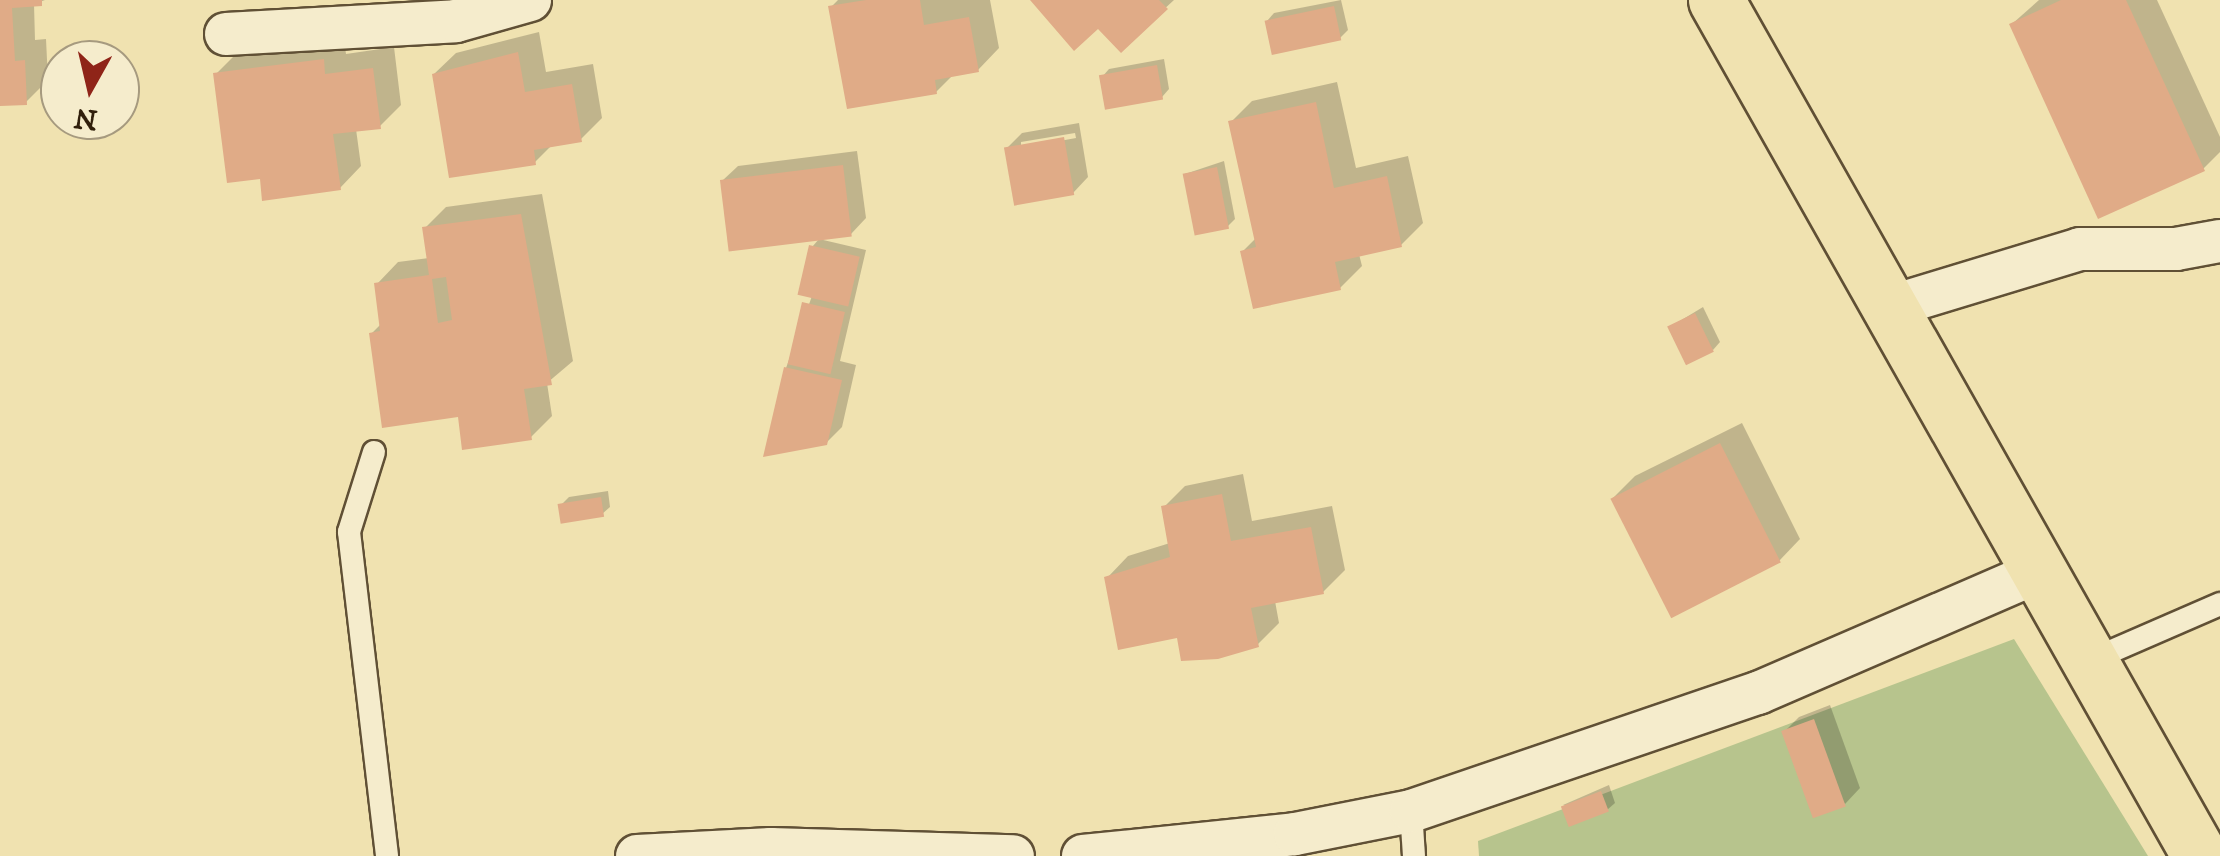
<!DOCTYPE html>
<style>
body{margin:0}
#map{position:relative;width:2220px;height:856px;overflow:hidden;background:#f0e2b0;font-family:"IM FELL DW Pica",serif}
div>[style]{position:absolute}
.green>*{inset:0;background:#b7c48d}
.shadow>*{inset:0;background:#0003}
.building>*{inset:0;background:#e0ab87;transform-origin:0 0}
.roads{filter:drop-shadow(2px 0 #605035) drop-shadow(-2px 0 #605035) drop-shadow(0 2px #605035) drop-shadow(0 -2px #605035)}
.service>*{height:22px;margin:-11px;padding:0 11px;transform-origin:11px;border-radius:11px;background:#f5eccc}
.minor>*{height:42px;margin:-21px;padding:0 21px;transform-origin:21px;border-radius:21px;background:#f5eccc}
.trunk>*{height:55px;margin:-27.5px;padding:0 27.5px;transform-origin:27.5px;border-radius:27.5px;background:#f0e2b0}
span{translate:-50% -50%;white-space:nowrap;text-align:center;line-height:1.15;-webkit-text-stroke:8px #f5eccc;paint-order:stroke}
.north{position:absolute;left:40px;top:40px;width:100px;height:100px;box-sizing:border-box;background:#f5eccc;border:2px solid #a69a7f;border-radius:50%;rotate:188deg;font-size:28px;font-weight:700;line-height:40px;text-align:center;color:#301f0c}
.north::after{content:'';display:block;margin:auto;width:35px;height:45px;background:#8f2418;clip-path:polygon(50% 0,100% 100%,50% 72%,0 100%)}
</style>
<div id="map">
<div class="green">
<i style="clip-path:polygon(2014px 639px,2148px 856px,1479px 856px,1478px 841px)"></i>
</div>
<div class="shadow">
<i style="clip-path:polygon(0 0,45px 0,34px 4px,35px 40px,46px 39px,48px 80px,26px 102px,0 103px)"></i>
<i style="clip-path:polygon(838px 0,990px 0,999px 48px,978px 70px,953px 75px,936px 92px,831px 7px)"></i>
<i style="clip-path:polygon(1033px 0,1174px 0,1121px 49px,1098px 25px)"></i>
<i style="clip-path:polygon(1341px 0,1348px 30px,1340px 38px,1267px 21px,1274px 13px)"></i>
<i style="clip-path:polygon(2039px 0,2157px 0,2220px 137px,2220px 152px,2203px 169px,2012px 24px)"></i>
<i style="clip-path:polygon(539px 32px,546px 72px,593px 64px,602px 118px,580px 140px,553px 144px,535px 162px,434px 74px,456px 53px)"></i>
<i style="clip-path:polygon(344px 39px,346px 54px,394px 47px,401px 105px,380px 126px,356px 129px,361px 166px,340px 188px,262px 176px,216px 74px,237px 53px)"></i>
<i style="clip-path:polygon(1164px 59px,1169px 89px,1162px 97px,1102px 77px,1109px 69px)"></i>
<i style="clip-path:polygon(1337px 82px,1356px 168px,1408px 156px,1423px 223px,1401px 245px,1359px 254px,1362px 266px,1340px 288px,1242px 252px,1256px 238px,1231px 122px,1252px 101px)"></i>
<i style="clip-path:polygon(evenodd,1079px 123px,1088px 177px,1073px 193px,1006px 149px,1022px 133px,1079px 123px,1075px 133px,1076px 138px,1021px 148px,1021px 142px,1075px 133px)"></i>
<i style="clip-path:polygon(857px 151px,866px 218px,851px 234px,722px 181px,738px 166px)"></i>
<i style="clip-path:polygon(1224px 161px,1235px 219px,1228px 226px,1185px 174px)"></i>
<i style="clip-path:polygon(542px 194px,573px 361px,547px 383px,552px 416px,530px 438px,460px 414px,371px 334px,382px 323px,377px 284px,398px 262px,429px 258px,425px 228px,446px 207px)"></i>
<i style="clip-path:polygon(819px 239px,866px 250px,840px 361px,856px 365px,842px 427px,826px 443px,786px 368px,812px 296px,812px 247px)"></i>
<i style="clip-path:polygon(1703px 307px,1720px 342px,1713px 350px,1670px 327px)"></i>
<i style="clip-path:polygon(1742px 423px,1800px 539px,1779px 561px,1613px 498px,1635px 476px)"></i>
<i style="clip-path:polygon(1243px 474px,1252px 521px,1332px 506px,1345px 570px,1323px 592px,1275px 601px,1279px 623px,1257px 645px,1183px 659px,1179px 635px,1107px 578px,1128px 556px,1170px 543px,1164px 507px,1185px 486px)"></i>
<i style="clip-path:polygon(608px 491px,610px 507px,602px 514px,561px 505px,569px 497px)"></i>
<i style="clip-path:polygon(1830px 705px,1860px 788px,1845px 804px,1783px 733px,1799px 717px)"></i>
<i style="clip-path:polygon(1609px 785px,1615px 803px,1607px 810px,1563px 805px)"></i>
</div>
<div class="building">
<i style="clip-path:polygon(0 0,42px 0,42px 6px,12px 8px,15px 61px,25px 60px,27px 105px,0 106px)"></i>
<i style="clip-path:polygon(866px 0,920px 0,924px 25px,969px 17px,979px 72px,935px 80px,937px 94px,847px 109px,828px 6px)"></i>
<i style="clip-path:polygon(1030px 0,1159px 0,1168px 9px,1121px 53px,1098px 29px,1074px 51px)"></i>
<i style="clip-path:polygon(2061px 0,2126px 0,2205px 171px,2098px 219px,2009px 24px)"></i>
<i style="left:1334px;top:6px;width:35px;height:71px;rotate:78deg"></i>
<i style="clip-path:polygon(518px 52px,525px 92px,572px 84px,582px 142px,534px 150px,536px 165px,449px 178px,432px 74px)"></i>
<i style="clip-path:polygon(324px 59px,325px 74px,373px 68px,381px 129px,333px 134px,341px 190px,262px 201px,260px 179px,227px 183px,213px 73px)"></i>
<i style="left:1157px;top:65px;width:35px;height:59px;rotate:80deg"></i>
<i style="clip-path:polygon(1316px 102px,1334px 188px,1387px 176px,1402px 247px,1335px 262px,1341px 290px,1253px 309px,1240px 251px,1256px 247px,1228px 121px)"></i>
<i style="left:1064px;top:137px;width:59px;height:61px;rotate:80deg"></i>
<i style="left:843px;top:165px;width:72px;height:124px;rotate:83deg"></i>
<i style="left:1217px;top:167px;width:63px;height:35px;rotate:79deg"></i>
<i style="clip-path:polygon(evenodd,521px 214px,552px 385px,524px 389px,532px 440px,462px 450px,458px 417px,382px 428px,369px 333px,380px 331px,374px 283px,429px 275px,422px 227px,521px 214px,446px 277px,452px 320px,438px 323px,432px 279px,446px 277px)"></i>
<i style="left:809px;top:245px;width:52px;height:51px;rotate:13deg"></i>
<i style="left:802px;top:302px;width:44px;height:64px;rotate:13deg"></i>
<i style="left:1695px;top:313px;width:43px;height:31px;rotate:64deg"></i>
<i style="clip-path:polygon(784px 367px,842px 380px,827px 445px,763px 457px)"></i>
<i style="left:1720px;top:443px;width:134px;height:123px;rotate:63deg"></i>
<i style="clip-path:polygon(1222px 494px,1231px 541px,1311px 527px,1324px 594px,1251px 608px,1259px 647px,1218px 659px,1181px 661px,1177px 638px,1118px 650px,1104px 577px,1170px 557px,1161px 506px)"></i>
<i style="left:601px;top:497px;width:20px;height:44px;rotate:81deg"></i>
<i style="left:1814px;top:719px;width:93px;height:35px;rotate:70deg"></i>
<i style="left:1601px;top:791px;width:22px;height:43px;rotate:69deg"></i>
</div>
<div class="roads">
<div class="service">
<i style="left:374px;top:452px;width:84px;rotate:107.4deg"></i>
<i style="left:349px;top:532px;width:326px;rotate:83.3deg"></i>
<i style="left:2089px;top:661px;width:143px;rotate:-23.5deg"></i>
<i style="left:1411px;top:811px;width:45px;rotate:86.2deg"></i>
</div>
<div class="minor">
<i style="left:226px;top:34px;width:230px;rotate:-3.2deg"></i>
<i style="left:456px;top:21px;width:77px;rotate:-15.8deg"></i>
<i style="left:1886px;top:308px;width:203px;rotate:-16.9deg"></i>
<i style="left:2080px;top:249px;width:96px"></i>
<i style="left:2176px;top:249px;width:45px;rotate:-10.3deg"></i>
<i style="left:637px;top:856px;width:134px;rotate:-3deg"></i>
<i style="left:771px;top:849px;width:242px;rotate:1.7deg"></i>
<i style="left:1083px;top:856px;width:213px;rotate:-5.9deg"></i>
<i style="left:1295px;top:834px;width:118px;rotate:-11.2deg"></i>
<i style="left:1411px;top:811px;width:367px;rotate:-18.8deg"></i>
<i style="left:1758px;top:693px;width:304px;rotate:-23.4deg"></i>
</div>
<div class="trunk">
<i style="left:1716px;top:0;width:983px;rotate:60.52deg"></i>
</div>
</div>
<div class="north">N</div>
</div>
